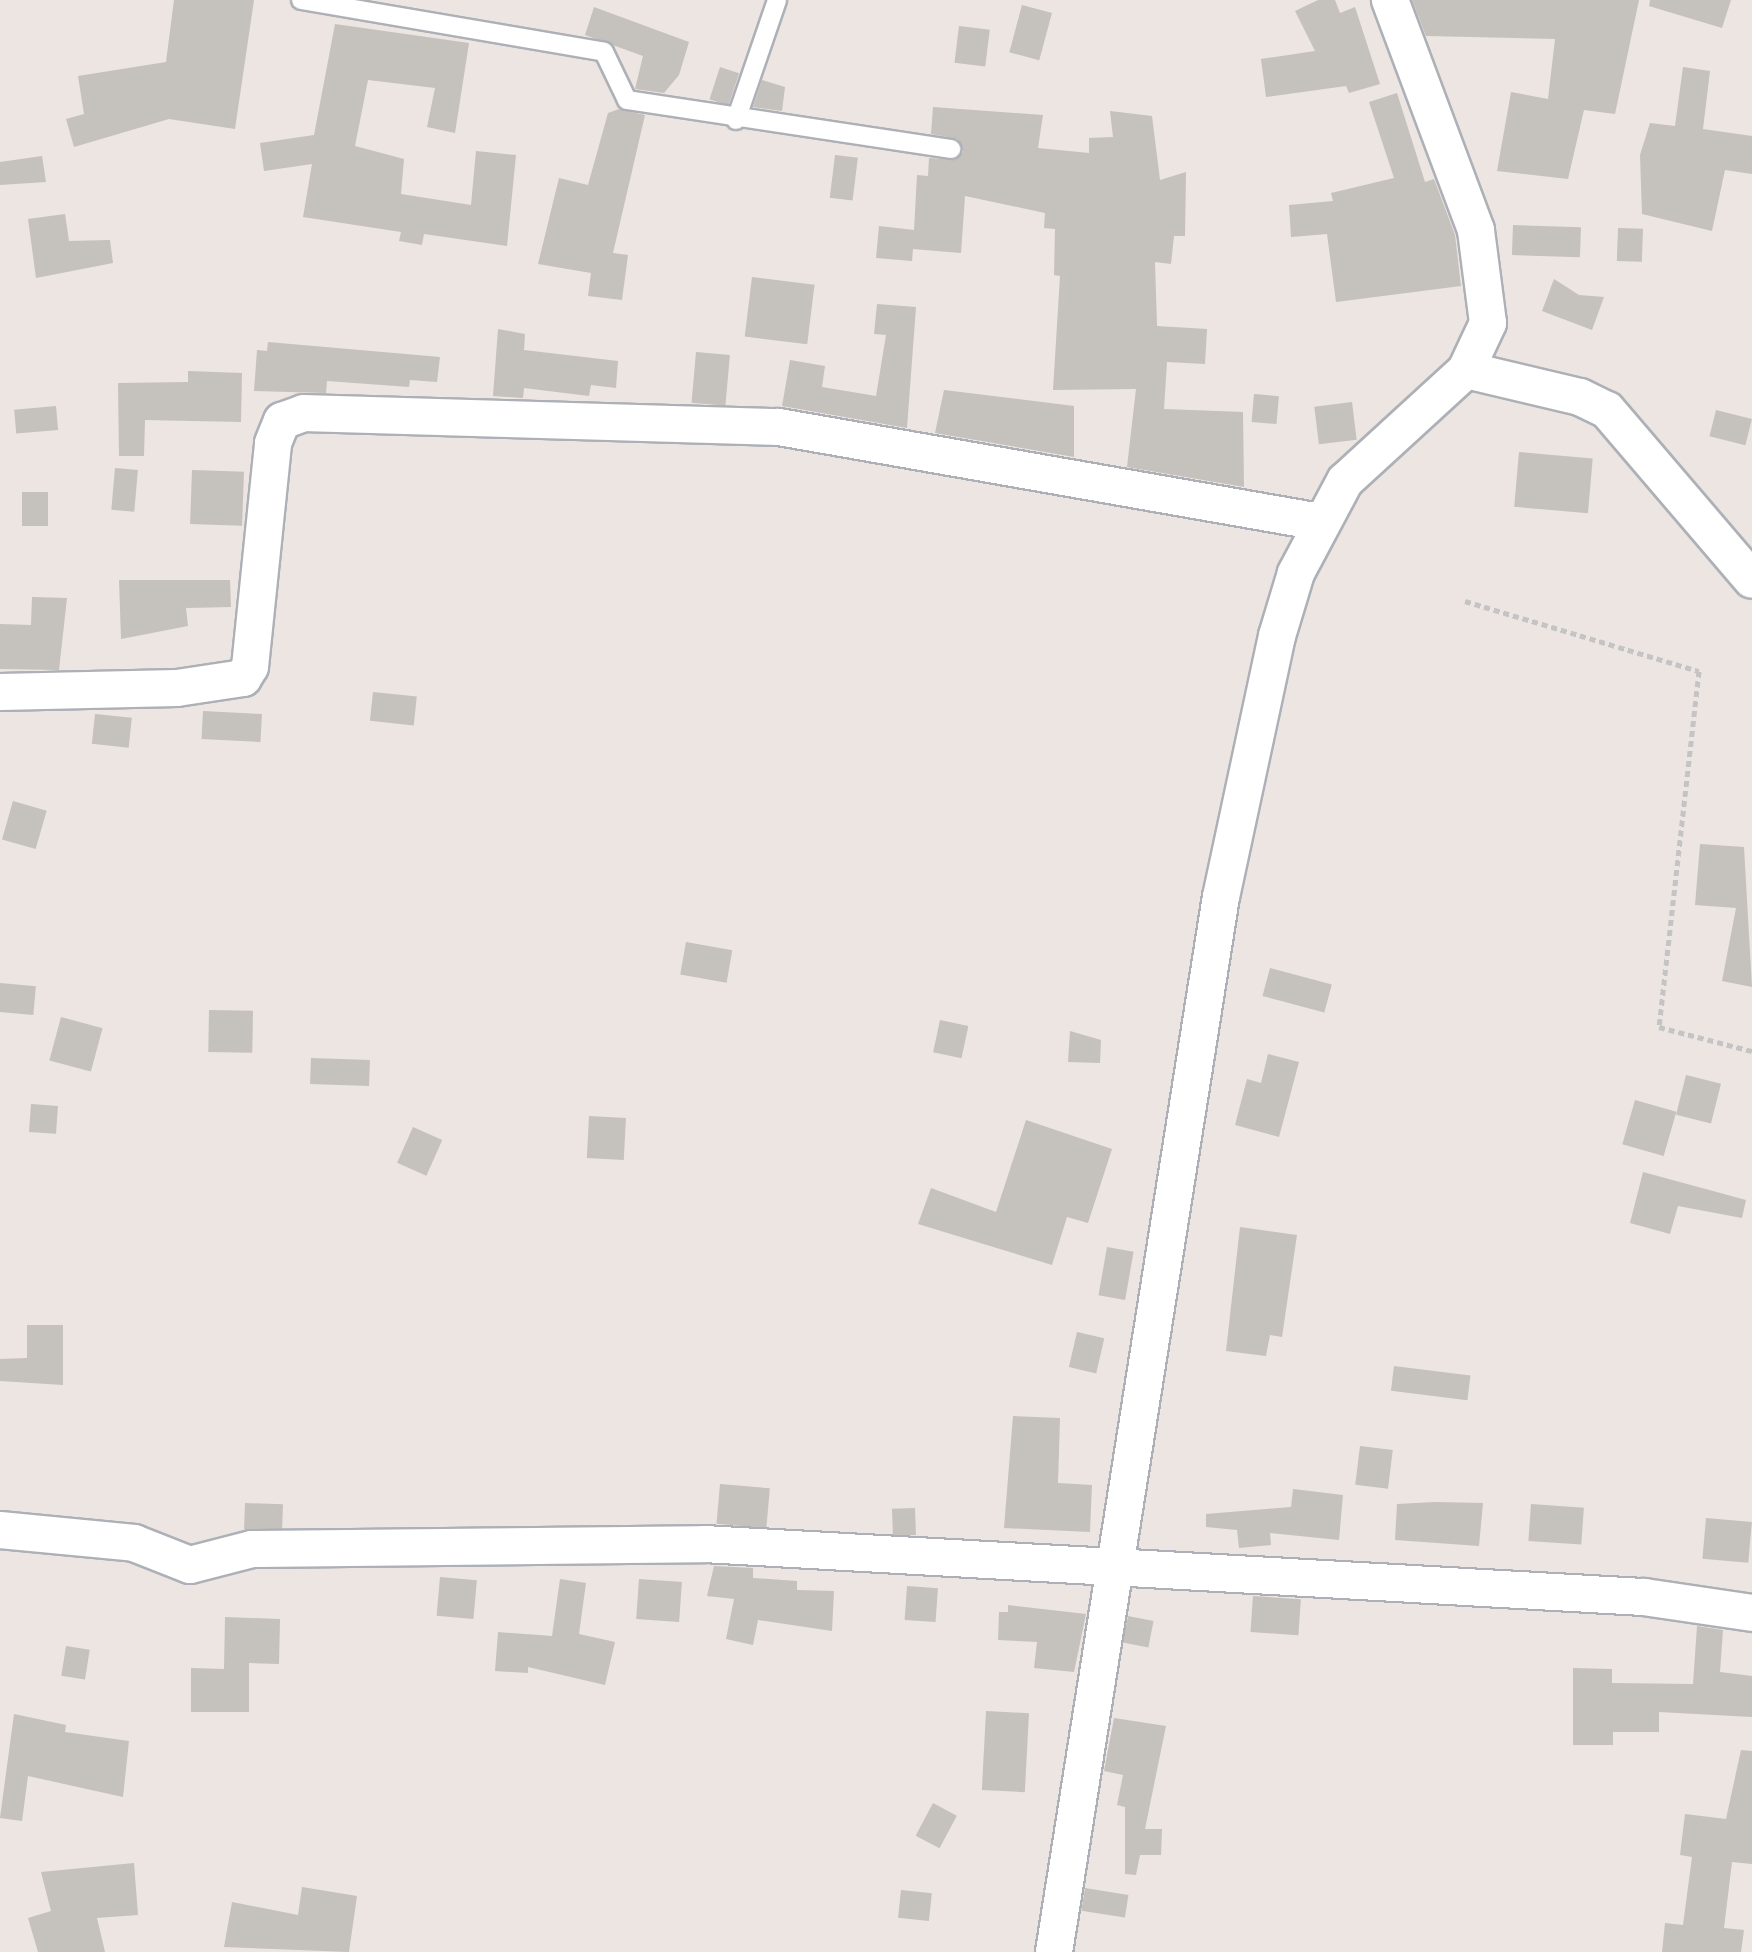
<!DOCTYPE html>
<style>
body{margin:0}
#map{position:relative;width:1752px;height:1952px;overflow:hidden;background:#ece5e1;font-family:"Space Grotesk",sans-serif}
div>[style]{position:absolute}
.building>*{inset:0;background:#c5c1bc;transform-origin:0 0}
.path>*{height:5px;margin-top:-2.5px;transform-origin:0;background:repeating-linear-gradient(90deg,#c4c4c4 0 6px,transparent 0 10px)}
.roads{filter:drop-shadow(2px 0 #adb1b7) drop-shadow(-2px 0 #adb1b7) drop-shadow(0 2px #adb1b7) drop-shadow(0 -2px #adb1b7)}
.lane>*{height:18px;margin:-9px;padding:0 9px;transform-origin:9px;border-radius:9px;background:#fff}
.street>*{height:36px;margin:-18px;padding:0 18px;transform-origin:18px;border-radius:18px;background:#fff}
span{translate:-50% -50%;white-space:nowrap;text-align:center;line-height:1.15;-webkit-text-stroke:6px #fff;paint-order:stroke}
</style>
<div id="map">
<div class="building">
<i style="clip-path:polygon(174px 0,254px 0,235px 129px,169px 119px,74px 147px,66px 119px,84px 114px,78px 76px,166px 62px)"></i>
<i style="clip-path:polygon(1318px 0,1335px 0,1340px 13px,1355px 7px,1380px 84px,1349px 93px,1346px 86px,1266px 97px,1261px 59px,1315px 51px,1295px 11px)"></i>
<i style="clip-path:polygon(1412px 0,1639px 0,1615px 114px,1584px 110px,1568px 179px,1497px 171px,1511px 92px,1548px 99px,1555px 39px,1426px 36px)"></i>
<i style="clip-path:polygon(1650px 0,1731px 0,1722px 28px,1649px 6px)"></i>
<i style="left:1022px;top:5px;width:31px;height:49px;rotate:15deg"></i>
<i style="clip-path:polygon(594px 7px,689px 42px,679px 75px,664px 93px,635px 89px,643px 56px,585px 35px)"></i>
<i style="clip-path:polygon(335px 24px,469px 43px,455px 133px,427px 127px,435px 88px,368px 80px,355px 146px,404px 159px,401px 194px,471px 205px,476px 151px,516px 155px,507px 246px,424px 234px,422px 245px,399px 241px,401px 232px,303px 217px,312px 164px,264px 171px,260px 143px,314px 135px)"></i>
<i style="left:959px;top:26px;width:31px;height:37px;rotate:7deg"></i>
<i style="left:720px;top:67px;width:20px;height:34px;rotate:18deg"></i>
<i style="clip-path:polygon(1683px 67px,1710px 71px,1703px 129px,1752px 136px,1752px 174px,1725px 170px,1712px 231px,1642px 214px,1640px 155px,1650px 123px,1675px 126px)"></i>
<i style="clip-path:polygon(762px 80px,785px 87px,782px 111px,753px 107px)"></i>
<i style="clip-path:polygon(1397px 93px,1425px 182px,1434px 179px,1455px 235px,1461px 286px,1336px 302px,1327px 234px,1291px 237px,1289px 205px,1333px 201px,1331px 193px,1394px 178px,1369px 102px)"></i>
<i style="clip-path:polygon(933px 107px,1043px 115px,1038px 148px,1089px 153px,1089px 138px,1113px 137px,1110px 111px,1152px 116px,1160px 180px,1186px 172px,1185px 236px,1174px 236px,1171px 264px,1155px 262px,1157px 326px,1207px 329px,1205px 364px,1167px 362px,1164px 409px,1243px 412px,1244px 487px,1127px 467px,1136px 389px,1053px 390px,1060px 276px,1054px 275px,1055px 229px,1044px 228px,1045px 213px,965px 196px,961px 253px,913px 249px,912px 261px,876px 258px,879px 226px,914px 230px,917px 175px,928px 176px,929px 158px,955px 160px,963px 152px,958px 139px,931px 134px)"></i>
<i style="clip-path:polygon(619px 109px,645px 115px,613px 253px,628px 255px,622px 300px,588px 296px,591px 273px,538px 264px,559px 178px,588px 185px,608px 113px)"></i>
<i style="left:835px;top:155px;width:23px;height:43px;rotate:7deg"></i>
<i style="clip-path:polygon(42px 156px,46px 182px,0 185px,0 162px)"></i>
<i style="clip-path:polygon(65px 214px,69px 241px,110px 240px,113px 263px,36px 278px,28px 219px)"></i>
<i style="left:1513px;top:225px;width:68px;height:30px;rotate:2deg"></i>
<i style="left:1618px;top:228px;width:25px;height:33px;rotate:2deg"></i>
<i style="left:752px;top:277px;width:63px;height:60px;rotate:7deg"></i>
<i style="clip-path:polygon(1554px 279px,1579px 295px,1604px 297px,1592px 330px,1542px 311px)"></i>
<i style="clip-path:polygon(877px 304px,916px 307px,907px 428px,782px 406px,790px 360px,825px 366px,822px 387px,876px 396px,886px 335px,874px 334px)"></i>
<i style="clip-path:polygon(498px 329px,525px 334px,524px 350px,618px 361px,616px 388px,591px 385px,589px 396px,524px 388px,523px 398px,493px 396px)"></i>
<i style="clip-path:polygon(268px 342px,440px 357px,437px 382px,410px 380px,409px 387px,327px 381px,326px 393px,254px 391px,257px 350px,267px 351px)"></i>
<i style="left:696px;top:352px;width:34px;height:51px;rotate:5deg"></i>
<i style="clip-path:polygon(188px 371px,242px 373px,241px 422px,145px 420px,144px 456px,119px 456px,118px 383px,188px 382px)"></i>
<i style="clip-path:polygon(944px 390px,1074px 406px,1074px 457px,935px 433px)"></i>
<i style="left:1254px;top:394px;width:25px;height:28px;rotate:5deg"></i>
<i style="left:1352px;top:402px;width:38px;height:38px;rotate:83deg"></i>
<i style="left:56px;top:406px;width:24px;height:42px;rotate:85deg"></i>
<i style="left:1716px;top:410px;width:37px;height:27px;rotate:14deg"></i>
<i style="left:1519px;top:452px;width:74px;height:55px;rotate:5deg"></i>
<i style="left:115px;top:468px;width:23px;height:42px;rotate:5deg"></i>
<i style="left:192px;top:470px;width:52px;height:54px;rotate:2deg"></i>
<i style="left:22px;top:492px;width:26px;height:34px"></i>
<i style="clip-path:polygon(119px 580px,230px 580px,231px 607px,186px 608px,188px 626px,121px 639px)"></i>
<i style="clip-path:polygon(32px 597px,67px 598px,59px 670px,0 669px,0 624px,31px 625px)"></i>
<i style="left:373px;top:692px;width:44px;height:29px;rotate:6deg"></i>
<i style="left:203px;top:711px;width:59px;height:28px;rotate:3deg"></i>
<i style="left:95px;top:714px;width:37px;height:30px;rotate:6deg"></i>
<i style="left:13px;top:801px;width:35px;height:40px;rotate:16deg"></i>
<i style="clip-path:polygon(1700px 844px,1744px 847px,1752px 987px,1722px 981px,1736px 908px,1695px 905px)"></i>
<i style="left:686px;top:942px;width:47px;height:33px;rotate:10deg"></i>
<i style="left:1270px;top:968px;width:64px;height:29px;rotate:15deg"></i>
<i style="left:0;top:983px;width:36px;height:29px;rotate:5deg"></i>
<i style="left:209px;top:1010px;width:44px;height:42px;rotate:1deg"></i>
<i style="left:61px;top:1017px;width:43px;height:45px;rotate:15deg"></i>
<i style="left:940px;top:1020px;width:29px;height:33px;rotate:12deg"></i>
<i style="clip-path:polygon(1070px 1031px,1101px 1040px,1100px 1063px,1068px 1062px)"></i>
<i style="clip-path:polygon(1268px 1054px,1299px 1062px,1279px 1137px,1235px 1125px,1247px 1079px,1261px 1083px)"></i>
<i style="left:311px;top:1058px;width:59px;height:26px;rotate:2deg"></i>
<i style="left:1686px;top:1075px;width:36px;height:41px;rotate:14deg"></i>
<i style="left:1635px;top:1100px;width:43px;height:46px;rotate:16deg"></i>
<i style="left:31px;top:1104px;width:27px;height:28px;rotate:4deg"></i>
<i style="left:589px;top:1116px;width:37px;height:42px;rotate:3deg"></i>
<i style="clip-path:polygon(1026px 1120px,1112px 1149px,1088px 1223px,1067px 1217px,1052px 1265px,918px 1224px,931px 1188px,996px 1212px)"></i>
<i style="left:413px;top:1127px;width:32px;height:39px;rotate:24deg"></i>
<i style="clip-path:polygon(1643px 1172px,1746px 1200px,1742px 1218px,1678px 1206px,1670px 1234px,1630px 1223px)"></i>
<i style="clip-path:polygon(1240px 1227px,1297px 1235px,1282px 1337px,1270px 1335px,1266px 1356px,1226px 1351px)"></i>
<i style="left:1107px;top:1247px;width:27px;height:49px;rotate:10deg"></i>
<i style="clip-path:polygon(27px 1325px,63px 1325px,63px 1385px,0 1381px,0 1359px,27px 1358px)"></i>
<i style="left:1077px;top:1332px;width:28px;height:36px;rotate:13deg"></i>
<i style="left:1394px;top:1366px;width:77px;height:25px;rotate:7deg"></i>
<i style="clip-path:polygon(1013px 1416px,1060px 1418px,1058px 1483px,1092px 1485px,1090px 1532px,1004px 1528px)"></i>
<i style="left:1360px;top:1446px;width:33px;height:39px;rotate:7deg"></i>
<i style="left:720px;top:1484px;width:50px;height:40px;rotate:5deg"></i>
<i style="clip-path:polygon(1293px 1489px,1343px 1495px,1339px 1540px,1270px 1533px,1271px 1545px,1239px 1548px,1237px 1530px,1206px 1527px,1206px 1514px,1291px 1507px)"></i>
<i style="clip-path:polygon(1435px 1502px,1483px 1503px,1479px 1546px,1395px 1540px,1397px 1504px)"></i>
<i style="left:245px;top:1503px;width:38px;height:26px;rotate:2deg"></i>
<i style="left:1531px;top:1504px;width:53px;height:37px;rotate:4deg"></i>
<i style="left:915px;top:1508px;width:27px;height:23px;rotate:88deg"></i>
<i style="left:1706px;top:1518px;width:46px;height:41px;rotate:5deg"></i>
<i style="clip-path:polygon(714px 1566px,753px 1568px,753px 1578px,797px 1581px,797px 1590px,834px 1591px,832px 1631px,758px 1620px,753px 1645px,726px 1639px,734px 1599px,707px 1596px)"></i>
<i style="left:440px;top:1577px;width:37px;height:39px;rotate:5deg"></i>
<i style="clip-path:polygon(560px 1579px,586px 1583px,579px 1634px,615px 1642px,605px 1685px,528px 1667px,528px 1673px,495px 1671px,498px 1632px,552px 1636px)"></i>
<i style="left:639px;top:1579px;width:43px;height:40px;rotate:4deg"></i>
<i style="left:907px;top:1586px;width:31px;height:34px;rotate:4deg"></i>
<i style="left:1253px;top:1596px;width:48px;height:36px;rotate:4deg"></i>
<i style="clip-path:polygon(1008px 1605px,1086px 1614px,1074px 1672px,1034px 1668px,1037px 1642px,998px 1640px,999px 1612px,1008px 1612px)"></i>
<i style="left:1128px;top:1616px;width:26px;height:27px;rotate:11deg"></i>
<i style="clip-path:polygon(225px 1617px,280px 1619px,279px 1664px,249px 1663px,249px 1712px,191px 1712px,191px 1668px,224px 1669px)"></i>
<i style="clip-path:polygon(1697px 1626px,1723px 1630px,1720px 1672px,1752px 1676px,1752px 1717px,1659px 1712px,1659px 1732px,1613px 1732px,1613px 1745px,1573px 1745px,1573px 1668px,1612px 1669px,1612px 1683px,1693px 1684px)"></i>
<i style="left:66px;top:1646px;width:24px;height:30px;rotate:9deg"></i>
<i style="left:986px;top:1711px;width:43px;height:79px;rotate:3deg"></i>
<i style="clip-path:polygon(14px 1714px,66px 1725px,65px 1732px,129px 1741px,123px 1797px,28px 1776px,22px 1821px,0 1818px)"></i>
<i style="clip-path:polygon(1114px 1718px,1166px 1726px,1145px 1829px,1162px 1829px,1161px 1855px,1140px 1855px,1136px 1875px,1125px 1874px,1125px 1807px,1117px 1805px,1123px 1775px,1104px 1771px)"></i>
<i style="clip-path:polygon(1741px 1750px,1752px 1751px,1752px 1864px,1732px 1862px,1724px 1928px,1744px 1930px,1741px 1952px,1662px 1952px,1665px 1923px,1683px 1925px,1692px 1857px,1680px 1855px,1685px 1814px,1726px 1819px)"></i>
<i style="left:933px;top:1803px;width:27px;height:37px;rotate:28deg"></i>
<i style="clip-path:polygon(134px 1863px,138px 1915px,97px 1918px,105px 1952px,38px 1952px,28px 1918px,51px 1911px,41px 1872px)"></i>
<i style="clip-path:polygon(302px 1887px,357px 1896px,349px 1952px,224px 1947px,232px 1902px,298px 1915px)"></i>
<i style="left:1085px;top:1888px;width:44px;height:23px;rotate:9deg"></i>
<i style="left:901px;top:1890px;width:31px;height:28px;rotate:6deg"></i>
</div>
<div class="path">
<i style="left:1465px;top:601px;width:244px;rotate:16.7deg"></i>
<i style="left:1699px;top:671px;width:358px;rotate:96.4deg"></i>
<i style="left:1659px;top:1027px;width:96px;rotate:14.5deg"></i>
</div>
<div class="roads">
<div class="lane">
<i style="left:301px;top:0;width:307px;rotate:9.7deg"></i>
<i style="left:604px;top:52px;width:53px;rotate:64.4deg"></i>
<i style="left:627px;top:100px;width:328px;rotate:8.6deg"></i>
<i style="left:736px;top:120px;width:127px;rotate:-71.1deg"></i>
</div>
<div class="street">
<i style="left:1466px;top:370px;width:117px;rotate:13.3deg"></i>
<i style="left:1580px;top:397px;width:30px;rotate:26deg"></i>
<i style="left:1607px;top:410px;width:223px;rotate:49.5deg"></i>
<i style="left:0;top:692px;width:177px;rotate:-1.3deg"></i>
<i style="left:177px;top:688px;width:67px;rotate:-8.6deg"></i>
<i style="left:243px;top:678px;width:13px;rotate:-58deg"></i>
<i style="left:250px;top:667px;width:225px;rotate:-84.1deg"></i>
<i style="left:273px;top:443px;width:24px;rotate:-68deg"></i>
<i style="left:282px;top:421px;width:23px;rotate:-20deg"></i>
<i style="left:304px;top:413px;width:475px;rotate:1.7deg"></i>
<i style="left:779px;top:427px;width:549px;rotate:9.96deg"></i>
<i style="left:0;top:1530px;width:135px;rotate:5.5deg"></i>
<i style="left:134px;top:1543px;width:60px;rotate:21.4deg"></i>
<i style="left:190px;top:1565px;width:64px;rotate:-14.5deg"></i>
<i style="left:252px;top:1549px;width:452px;rotate:-0.6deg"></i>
<i style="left:704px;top:1544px;width:941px;rotate:3.23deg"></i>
<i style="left:1644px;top:1597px;width:109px;rotate:8.4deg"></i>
<i style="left:1054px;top:1952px;width:1068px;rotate:-81.01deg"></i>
<i style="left:1221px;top:897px;width:267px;rotate:-77.9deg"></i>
<i style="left:1277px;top:636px;width:66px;rotate:-73.2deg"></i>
<i style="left:1296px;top:573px;width:104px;rotate:-62deg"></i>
<i style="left:1345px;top:481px;width:164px;rotate:-42.5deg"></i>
<i style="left:1466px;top:370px;width:52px;rotate:-64.9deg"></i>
<i style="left:1488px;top:323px;width:94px;rotate:-97.4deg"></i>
<i style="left:1476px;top:230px;width:246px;rotate:-110.5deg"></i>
</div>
</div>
</div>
